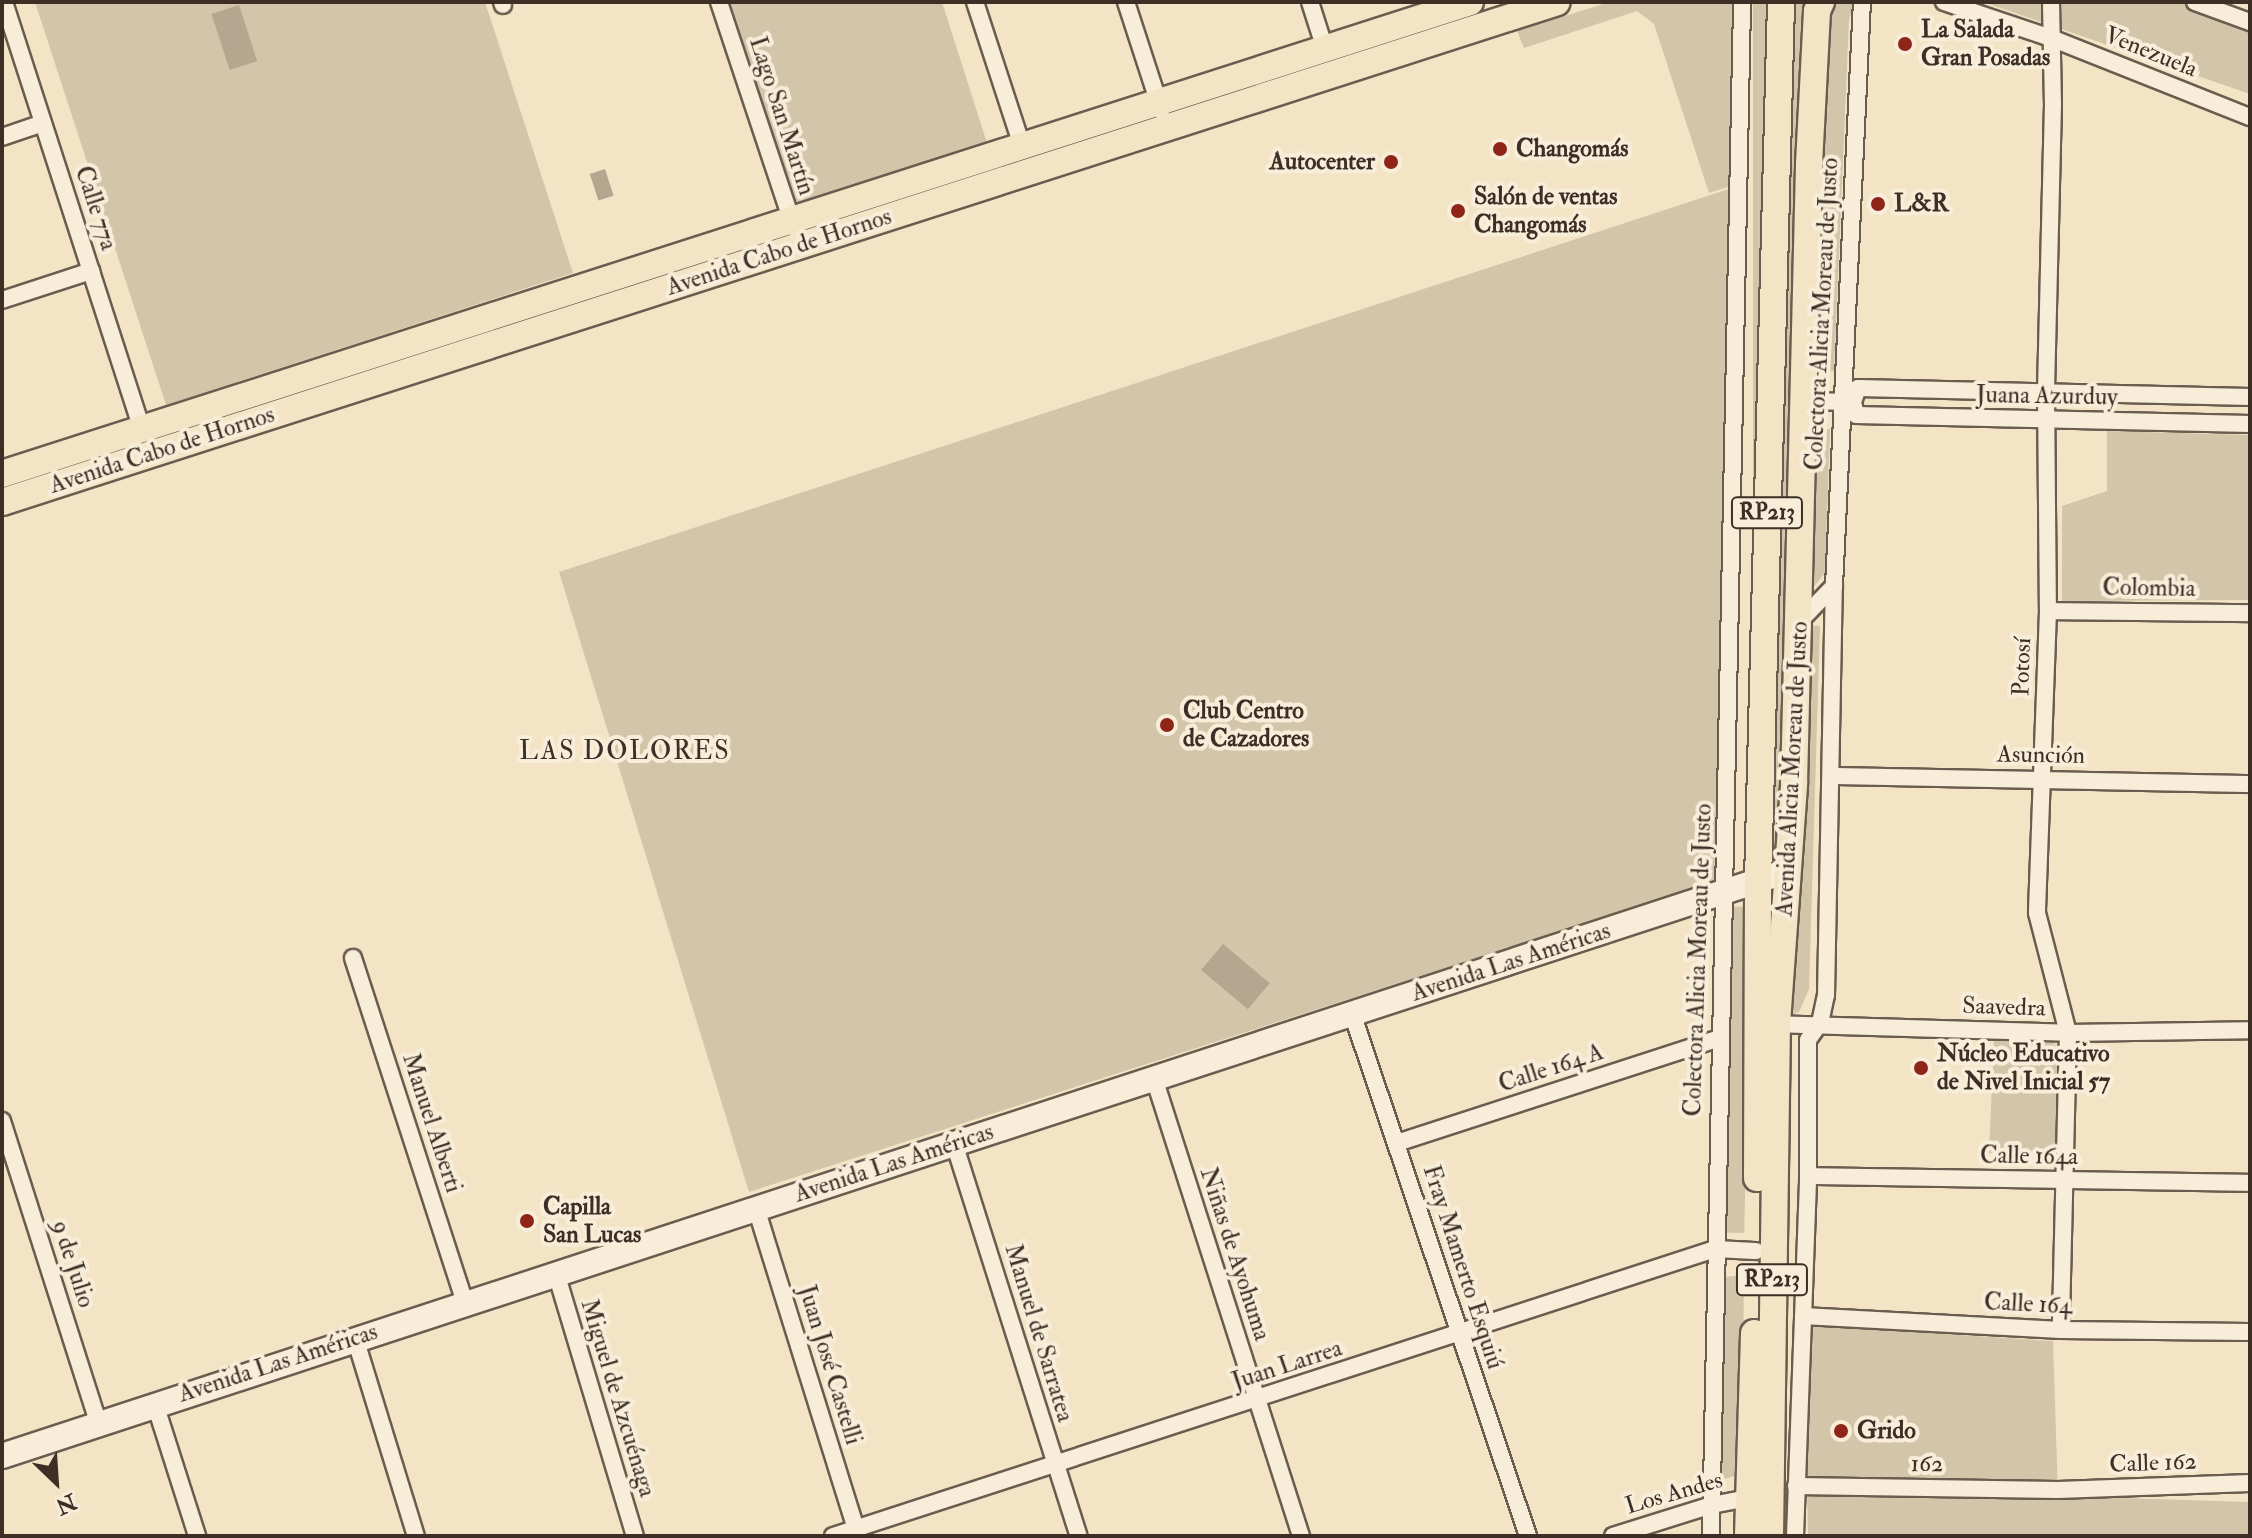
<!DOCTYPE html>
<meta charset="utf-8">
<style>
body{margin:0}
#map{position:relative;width:2252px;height:1538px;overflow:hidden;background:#f2e4c5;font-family:"IM FELL Double Pica",serif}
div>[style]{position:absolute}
.green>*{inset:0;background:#d3c5aa;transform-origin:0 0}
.water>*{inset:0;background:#b4a68f;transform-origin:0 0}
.roads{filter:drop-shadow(2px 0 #6a5c4e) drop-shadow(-2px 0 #6a5c4e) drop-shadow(0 2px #6a5c4e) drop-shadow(0 -2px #6a5c4e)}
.minor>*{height:16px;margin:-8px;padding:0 8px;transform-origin:8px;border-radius:8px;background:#f7edd9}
.secondary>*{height:24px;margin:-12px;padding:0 12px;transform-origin:12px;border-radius:12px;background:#f7edd9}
.primary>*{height:26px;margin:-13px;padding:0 13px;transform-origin:13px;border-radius:13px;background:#f2e4c5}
.dots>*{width:22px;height:22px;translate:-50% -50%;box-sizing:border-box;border:4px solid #f7edd9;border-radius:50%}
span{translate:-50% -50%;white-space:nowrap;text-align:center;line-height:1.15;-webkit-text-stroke:8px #f7edd9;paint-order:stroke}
.shield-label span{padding:2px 6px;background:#f7edd9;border:2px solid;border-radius:6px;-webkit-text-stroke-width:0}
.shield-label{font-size:22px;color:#3d2f26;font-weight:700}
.poi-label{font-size:24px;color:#3d2f26;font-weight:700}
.left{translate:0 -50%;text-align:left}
.right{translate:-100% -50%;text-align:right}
.street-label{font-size:24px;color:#3d2f26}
.neighbourhood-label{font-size:26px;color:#3d2f26;letter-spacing:2px}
.frame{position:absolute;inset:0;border:4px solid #3d2f26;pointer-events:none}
.north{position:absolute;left:16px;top:1442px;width:80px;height:80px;-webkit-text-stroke:6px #f7edd9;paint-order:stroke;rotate:155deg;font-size:22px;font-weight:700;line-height:32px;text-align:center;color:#3d2f26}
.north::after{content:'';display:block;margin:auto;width:28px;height:36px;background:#3d2f26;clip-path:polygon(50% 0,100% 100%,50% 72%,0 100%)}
</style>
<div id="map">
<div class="green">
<i style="clip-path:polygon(35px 2px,485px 2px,573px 273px,166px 405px)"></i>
<i style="clip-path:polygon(729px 2px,942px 2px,987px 143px,795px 205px)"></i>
<i style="clip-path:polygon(1610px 2px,1734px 2px,1734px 185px,1709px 193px,1654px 24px,1637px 11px,1524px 48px,1517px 31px)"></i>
<i style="left:1753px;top:2px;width:20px;height:878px"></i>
<i style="clip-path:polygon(1791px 2px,1815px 2px,1782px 862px,1764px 862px)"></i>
<i style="clip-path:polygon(1834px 2px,1854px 2px,1849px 20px,1834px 371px,1816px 373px,1827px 22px)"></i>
<i style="clip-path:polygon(1983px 2px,2186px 2px,2231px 16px,2250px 24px,2250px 94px)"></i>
<i style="clip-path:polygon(1738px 186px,1725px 878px,749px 1192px,559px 572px)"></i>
<i style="clip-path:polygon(1814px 429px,1830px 429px,1825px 573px,1807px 595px)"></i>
<i style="clip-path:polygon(2107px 431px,2250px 435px,2250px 600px,2062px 601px,2062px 506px,2107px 491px)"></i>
<i style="clip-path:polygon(1808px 625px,1820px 626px,1809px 989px,1799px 1012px,1784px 1017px,1803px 848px)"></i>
<i style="left:1750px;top:907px;width:326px;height:28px;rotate:91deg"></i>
<i style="clip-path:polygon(1994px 1038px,2051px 1040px,2060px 1051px,2057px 1144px,2043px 1155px,1989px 1153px)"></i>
<i style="clip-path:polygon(1781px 1056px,1792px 1056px,1785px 1536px,1776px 1536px)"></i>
<i style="clip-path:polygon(1744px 1275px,1742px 1474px,1710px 1483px,1715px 1278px)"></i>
<i style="clip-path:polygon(1804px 1325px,2053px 1341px,2058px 1496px,2250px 1502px,2250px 1536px,1808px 1536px)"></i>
</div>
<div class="water">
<i style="left:239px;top:5px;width:59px;height:29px;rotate:72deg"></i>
<i style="left:605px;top:169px;width:28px;height:16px;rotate:72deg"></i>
<i style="left:1223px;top:944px;width:61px;height:34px;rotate:40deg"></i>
</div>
<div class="roads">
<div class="minor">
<i style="left:4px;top:2px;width:449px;rotate:72.1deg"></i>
<i style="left:502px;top:2px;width:3px;rotate:72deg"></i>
<i style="left:719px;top:2px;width:238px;rotate:71.6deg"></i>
<i style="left:975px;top:2px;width:151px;rotate:71.9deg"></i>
<i style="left:1126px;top:2px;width:114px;rotate:72deg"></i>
<i style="left:1310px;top:2px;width:49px;rotate:72.3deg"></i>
<i style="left:1944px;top:2px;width:113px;rotate:18.6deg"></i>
<i style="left:2051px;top:38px;width:214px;rotate:21.7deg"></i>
<i style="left:2051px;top:2px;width:102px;rotate:88.9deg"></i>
<i style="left:2053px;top:104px;width:286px;rotate:91.4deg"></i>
<i style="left:2046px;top:390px;width:221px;rotate:89.5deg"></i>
<i style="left:2048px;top:611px;width:302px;rotate:92.1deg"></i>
<i style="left:2037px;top:913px;width:124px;rotate:75.5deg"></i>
<i style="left:2068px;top:1033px;width:297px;rotate:91.4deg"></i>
<i style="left:2195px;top:2px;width:59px;rotate:20deg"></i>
<i style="left:2px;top:137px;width:43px;rotate:-18.9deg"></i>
<i style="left:2px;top:300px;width:94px;rotate:-18deg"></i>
<i style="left:2250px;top:397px;width:392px;rotate:-178.7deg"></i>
<i style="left:1858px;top:388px;width:15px;rotate:110deg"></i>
<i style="left:1853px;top:402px;width:13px;rotate:77deg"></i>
<i style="left:1856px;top:415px;width:394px;rotate:1.3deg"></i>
<i style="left:1805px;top:401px;width:47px;rotate:1.2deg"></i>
<i style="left:2048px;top:611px;width:202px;rotate:0.6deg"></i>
<i style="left:1799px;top:622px;width:50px;rotate:-45.8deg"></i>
<i style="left:1831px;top:776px;width:419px;rotate:1.1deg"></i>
<i style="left:353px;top:958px;width:362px;rotate:72deg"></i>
<i style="left:1352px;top:1013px;width:552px;rotate:71.4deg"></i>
<i style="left:1770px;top:1024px;width:298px;rotate:1.7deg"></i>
<i style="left:2068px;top:1033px;width:182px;rotate:-0.9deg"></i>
<i style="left:1154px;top:1078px;width:481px;rotate:72.2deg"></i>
<i style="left:2px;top:1121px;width:316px;rotate:72.3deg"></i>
<i style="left:954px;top:1143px;width:412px;rotate:72.4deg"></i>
<i style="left:1397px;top:1143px;width:340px;rotate:-18deg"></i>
<i style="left:1808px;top:1176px;width:442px;rotate:0.9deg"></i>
<i style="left:756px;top:1208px;width:343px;rotate:72.7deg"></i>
<i style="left:556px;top:1273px;width:275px;rotate:73.3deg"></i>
<i style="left:1803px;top:1316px;width:258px;rotate:3.1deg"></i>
<i style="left:2061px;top:1330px;width:189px;rotate:0.6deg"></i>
<i style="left:355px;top:1338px;width:207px;rotate:72.9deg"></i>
<i style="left:155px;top:1404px;width:139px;rotate:72.3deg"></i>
<i style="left:1796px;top:1486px;width:262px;rotate:0.9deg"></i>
<i style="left:2058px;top:1490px;width:192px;rotate:-2.1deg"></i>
<i style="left:833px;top:1536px;width:928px;rotate:-18.02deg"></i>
<i style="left:1715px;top:1249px;width:41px;rotate:2.8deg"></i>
<i style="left:1613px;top:1536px;width:104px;rotate:-17.4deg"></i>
<i style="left:1712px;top:1505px;width:38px;rotate:-11deg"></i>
<i style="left:1711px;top:1536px;width:1534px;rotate:-88.84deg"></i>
<i style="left:1795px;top:1536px;width:360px;rotate:-87.9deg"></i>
<i style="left:1808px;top:1176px;width:136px;rotate:-90deg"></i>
<i style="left:1808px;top:1040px;width:21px;rotate:-55deg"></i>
<i style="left:1820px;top:1023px;width:29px;rotate:-78deg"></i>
<i style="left:1826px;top:995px;width:409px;rotate:-88.9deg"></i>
<i style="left:1834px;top:586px;width:585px;rotate:-87.26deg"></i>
</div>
<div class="secondary">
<i style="left:2px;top:1456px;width:1879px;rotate:-18.14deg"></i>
</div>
<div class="primary">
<i style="left:2px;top:474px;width:1542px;rotate:-17.82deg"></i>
<i style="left:2px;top:502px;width:1633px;rotate:-17.82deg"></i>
<i style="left:1757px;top:1178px;width:297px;rotate:-89.8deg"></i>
<i style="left:1758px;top:881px;width:879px;rotate:-88.5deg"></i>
<i style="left:1748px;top:1536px;width:203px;rotate:-88.3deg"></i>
<i style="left:1770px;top:1536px;width:513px;rotate:-89.22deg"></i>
<i style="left:1777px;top:1023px;width:240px;rotate:-85.9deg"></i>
<i style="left:1794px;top:784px;width:620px;rotate:-88.61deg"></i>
<i style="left:1809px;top:164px;width:153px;rotate:-87deg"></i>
<i style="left:1817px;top:11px;width:10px;rotate:-66deg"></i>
</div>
</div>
<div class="dots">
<i style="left:1905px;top:44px;background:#8f2418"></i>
<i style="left:1500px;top:149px;background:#8f2418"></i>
<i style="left:1391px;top:162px;background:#8f2418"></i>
<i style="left:1878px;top:204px;background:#8f2418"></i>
<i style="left:1458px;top:211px;background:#8f2418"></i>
<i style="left:1167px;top:725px;background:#8f2418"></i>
<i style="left:1921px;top:1068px;background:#8f2418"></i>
<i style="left:527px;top:1221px;background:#8f2418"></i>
<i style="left:1841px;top:1431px;background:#8f2418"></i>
</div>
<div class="shield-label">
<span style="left:1767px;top:513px">RP213</span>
<span style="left:1772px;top:1280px">RP213</span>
</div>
<div class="poi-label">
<span class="left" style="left:1921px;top:44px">La Salada<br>Gran Posadas</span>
<span class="left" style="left:1516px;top:149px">Changomás</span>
<span class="right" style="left:1375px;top:162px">Autocenter</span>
<span class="left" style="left:1474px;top:211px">Salón de ventas<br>Changomás</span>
<span class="left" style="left:1894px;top:204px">L&amp;R</span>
<span class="left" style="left:1183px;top:725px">Club Centro<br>de Cazadores</span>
<span class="left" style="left:1937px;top:1068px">Núcleo Educativo<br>de Nivel Inicial 57</span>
<span class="left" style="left:543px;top:1221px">Capilla<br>San Lucas</span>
<span class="left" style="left:1857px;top:1431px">Grido</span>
</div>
<div class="street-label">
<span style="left:2151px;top:52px;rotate:22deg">Venezuela</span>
<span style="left:782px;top:116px;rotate:72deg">Lago San Martín</span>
<span style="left:96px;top:208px;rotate:72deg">Calle 77a</span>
<span style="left:779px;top:252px;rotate:-18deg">Avenida Cabo de Hornos</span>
<span style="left:1822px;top:314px;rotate:-87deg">Colectora Alicia Moreau de Justo</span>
<span style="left:2047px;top:396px;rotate:1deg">Juana Azurduy</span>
<span style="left:162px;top:450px;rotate:-18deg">Avenida Cabo de Hornos</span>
<span style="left:2149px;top:588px;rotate:1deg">Colombia</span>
<span style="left:2022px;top:667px;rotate:-88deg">Potosí</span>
<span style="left:2041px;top:755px;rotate:1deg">Asunción</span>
<span style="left:1792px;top:769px;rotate:-87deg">Avenida Alicia Moreau de Justo</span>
<span style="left:1698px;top:960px;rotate:-88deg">Colectora Alicia Moreau de Justo</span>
<span style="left:1511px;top:962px;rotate:-18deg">Avenida Las Américas</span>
<span style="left:2004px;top:1007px;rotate:2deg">Saavedra</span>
<span style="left:1551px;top:1068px;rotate:-18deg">Calle 164 A</span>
<span style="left:432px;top:1123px;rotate:72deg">Manuel Alberti</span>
<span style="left:2029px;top:1156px;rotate:1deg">Calle 164a</span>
<span style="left:894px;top:1163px;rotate:-18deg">Avenida Las Américas</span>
<span style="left:1235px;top:1254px;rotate:72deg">Niñas de Ayohuma</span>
<span style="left:73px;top:1264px;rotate:72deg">9 de Julio</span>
<span style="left:1463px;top:1267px;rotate:72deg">Fray Mamerto Esquiú</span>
<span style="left:2028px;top:1304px;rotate:3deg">Calle 164</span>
<span style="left:1039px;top:1333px;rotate:73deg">Manuel de Sarratea</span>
<span style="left:278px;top:1363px;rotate:-18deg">Avenida Las Américas</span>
<span style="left:830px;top:1365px;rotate:73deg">Juan José Castelli</span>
<span style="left:1287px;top:1365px;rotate:-18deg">Juan Larrea</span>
<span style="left:618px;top:1398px;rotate:73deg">Miguel de Azcuénaga</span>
<span style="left:2153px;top:1463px;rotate:-2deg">Calle 162</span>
<span style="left:1927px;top:1464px;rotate:1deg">162</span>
<span style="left:1674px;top:1493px;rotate:-16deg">Los Andes</span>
</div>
<div class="neighbourhood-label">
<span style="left:625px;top:752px">LAS DOLORES</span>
</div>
<div class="frame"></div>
<div class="north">N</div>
</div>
